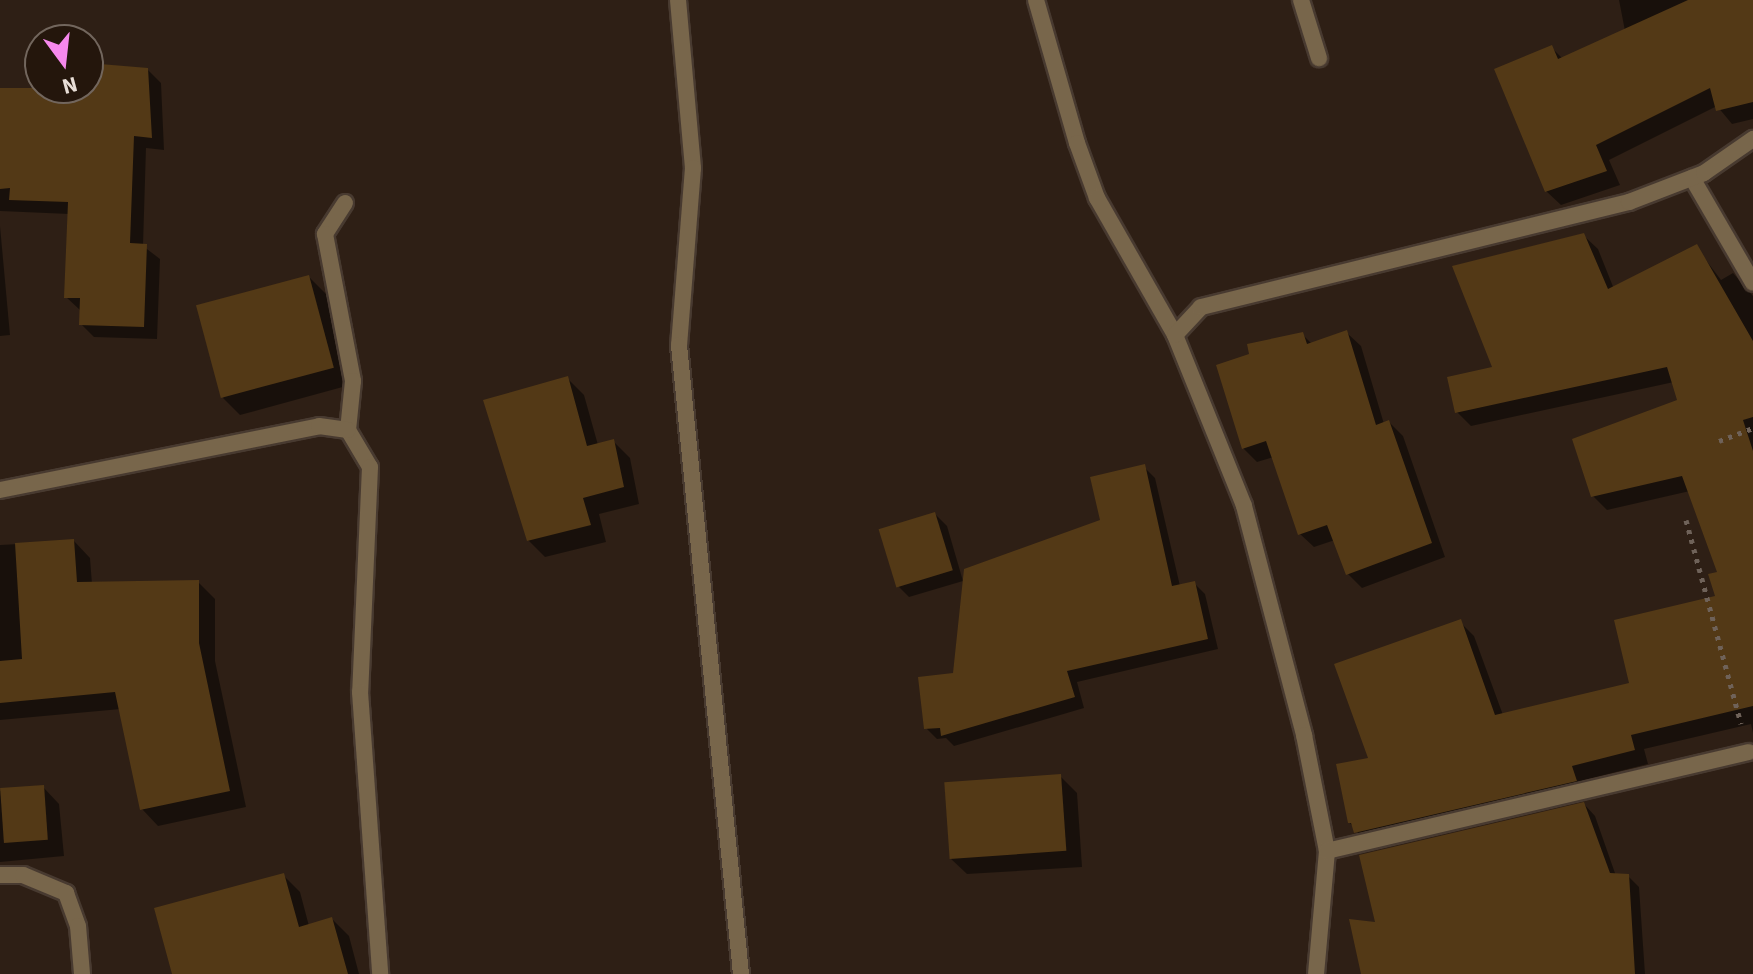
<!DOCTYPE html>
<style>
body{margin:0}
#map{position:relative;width:1753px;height:974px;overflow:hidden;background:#2e1f15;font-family:"Source Sans 3",sans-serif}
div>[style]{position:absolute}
.shadow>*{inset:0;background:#0007}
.building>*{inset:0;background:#533916;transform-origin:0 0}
.path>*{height:5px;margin-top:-2.5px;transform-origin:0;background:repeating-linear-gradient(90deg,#6f6259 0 4px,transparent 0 10px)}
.roads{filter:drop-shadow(2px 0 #483a30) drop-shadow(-2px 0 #483a30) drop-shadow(0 2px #483a30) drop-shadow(0 -2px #483a30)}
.minor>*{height:16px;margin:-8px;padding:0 8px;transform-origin:8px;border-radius:8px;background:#78664b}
span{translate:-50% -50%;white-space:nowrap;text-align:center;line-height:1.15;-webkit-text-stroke:6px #24160c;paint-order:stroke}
.north{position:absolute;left:24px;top:24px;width:80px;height:80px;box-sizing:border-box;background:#24160c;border:2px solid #72665d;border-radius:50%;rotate:165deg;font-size:22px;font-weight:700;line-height:32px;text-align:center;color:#e8ded7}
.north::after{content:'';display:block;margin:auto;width:28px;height:36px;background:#f688ed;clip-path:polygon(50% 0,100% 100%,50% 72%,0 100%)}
</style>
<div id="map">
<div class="shadow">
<i style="clip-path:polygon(1619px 0,1753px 0,1753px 119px,1732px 124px,1717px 106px,1609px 160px,1620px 185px,1561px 205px,1546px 191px,1552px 48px,1563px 59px,1625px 31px)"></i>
<i style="clip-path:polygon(88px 65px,147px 69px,161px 83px,164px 150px,146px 148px,143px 246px,160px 259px,157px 339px,94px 337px,81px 324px,80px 310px,66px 297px,69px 214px,0 211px,0 111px,44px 88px,88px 88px)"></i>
<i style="clip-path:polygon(0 226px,10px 335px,0 336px)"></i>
<i style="clip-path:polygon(1583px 235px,1598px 249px,1614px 289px,1696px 247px,1721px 280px,1733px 273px,1753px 296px,1753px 733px,1751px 724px,1644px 749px,1648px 764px,1584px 780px,1590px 795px,1370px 847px,1349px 822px,1370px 759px,1460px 622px,1474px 636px,1503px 715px,1631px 684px,1717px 598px,1719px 573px,1690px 491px,1607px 510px,1593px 496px,1679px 401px,1674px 382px,1471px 426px,1457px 412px,1495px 369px)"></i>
<i style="clip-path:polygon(309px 277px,326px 294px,350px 385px,240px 415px,223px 398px)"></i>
<i style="clip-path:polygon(1347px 333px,1361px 346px,1384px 424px,1389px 422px,1403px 436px,1445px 557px,1362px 588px,1348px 574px,1335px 540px,1314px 547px,1300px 534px,1274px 457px,1257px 462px,1243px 448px,1302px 334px,1312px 344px)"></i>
<i style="clip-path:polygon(567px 378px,584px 395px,598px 445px,613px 441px,630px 458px,639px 504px,599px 514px,606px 542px,545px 557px,528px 540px)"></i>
<i style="clip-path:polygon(1144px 467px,1155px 478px,1180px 586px,1194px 583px,1205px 594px,1218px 649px,1077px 682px,1084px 708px,954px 746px,946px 738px,937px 739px,926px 728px,955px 675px,1102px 521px)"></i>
<i style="clip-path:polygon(935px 514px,947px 526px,963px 581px,909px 597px,897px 585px)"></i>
<i style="clip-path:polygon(74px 541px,90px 558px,92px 584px,198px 582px,215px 599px,215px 661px,246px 807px,158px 826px,142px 809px,121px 709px,0 720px,0 545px)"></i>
<i style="clip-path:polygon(1060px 776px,1077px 793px,1082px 867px,967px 874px,950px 858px)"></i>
<i style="clip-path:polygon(43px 787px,59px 804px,64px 856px,0 862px,0 791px)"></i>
<i style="clip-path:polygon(1584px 804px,1595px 816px,1616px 876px,1628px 876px,1639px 887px,1645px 974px,1363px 974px,1377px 924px)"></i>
<i style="clip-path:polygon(283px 875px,300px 892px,309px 926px,332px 919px,349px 936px,359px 974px,175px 974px)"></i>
</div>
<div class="building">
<i style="clip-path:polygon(1688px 0,1753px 0,1753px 102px,1716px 111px,1710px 88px,1596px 145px,1607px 171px,1545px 192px,1494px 69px,1552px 45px,1558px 59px)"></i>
<i style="clip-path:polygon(88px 63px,148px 68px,152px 138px,134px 136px,130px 243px,147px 244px,144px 327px,79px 325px,80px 298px,64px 298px,68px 202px,9px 200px,10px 188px,0 189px,0 88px,88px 88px)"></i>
<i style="clip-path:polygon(1584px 233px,1608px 289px,1697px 244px,1753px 341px,1753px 417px,1743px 420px,1753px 451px,1753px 706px,1631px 735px,1635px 750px,1572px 766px,1577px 781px,1354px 833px,1351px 823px,1348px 823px,1336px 764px,1368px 758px,1334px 664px,1461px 619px,1495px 715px,1629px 683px,1614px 620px,1715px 596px,1708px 574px,1717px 572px,1682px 476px,1591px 497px,1572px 439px,1677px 400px,1667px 367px,1455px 413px,1447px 377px,1492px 367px,1452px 266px)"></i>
<i style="left:309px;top:275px;width:96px;height:117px;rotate:75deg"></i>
<i style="clip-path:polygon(1347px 330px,1376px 425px,1389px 420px,1432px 543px,1346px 575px,1327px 525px,1298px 535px,1266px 441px,1242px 449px,1216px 365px,1249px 354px,1247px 344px,1303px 332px,1307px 344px)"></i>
<i style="clip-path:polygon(568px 376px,587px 446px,614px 439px,624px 487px,583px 498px,591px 525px,527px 541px,483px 400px)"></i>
<i style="clip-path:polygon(1145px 464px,1172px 586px,1195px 581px,1208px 639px,1067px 671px,1075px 697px,941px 736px,940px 728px,924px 729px,918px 677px,953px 673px,964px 569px,1100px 520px,1090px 477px)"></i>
<i style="left:935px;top:512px;width:61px;height:59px;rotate:73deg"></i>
<i style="clip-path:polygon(74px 539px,77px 582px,199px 580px,199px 643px,230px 791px,140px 810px,115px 692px,0 703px,0 661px,22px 659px,15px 543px)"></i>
<i style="left:1061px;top:774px;width:77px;height:117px;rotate:86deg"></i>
<i style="left:44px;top:785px;width:55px;height:44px;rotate:86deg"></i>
<i style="clip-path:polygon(1584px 802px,1610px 873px,1629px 874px,1635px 974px,1361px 974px,1349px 919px,1375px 922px,1359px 855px)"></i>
<i style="clip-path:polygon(284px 873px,299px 927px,332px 917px,348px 974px,172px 974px,154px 908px)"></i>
</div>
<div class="path">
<i style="left:1719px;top:441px;width:36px;rotate:-21deg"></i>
<i style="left:1686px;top:520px;width:211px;rotate:74.9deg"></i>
</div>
<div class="roads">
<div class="minor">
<i style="left:678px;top:0;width:169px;rotate:84.9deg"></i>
<i style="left:693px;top:168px;width:178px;rotate:94.5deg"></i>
<i style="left:679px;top:345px;width:632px;rotate:84.37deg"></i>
<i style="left:1036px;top:0;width:149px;rotate:74deg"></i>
<i style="left:1077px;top:143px;width:59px;rotate:70deg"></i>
<i style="left:1097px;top:198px;width:158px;rotate:60.3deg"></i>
<i style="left:1175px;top:335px;width:184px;rotate:68deg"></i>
<i style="left:1244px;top:506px;width:237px;rotate:75.3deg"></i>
<i style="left:1304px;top:735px;width:118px;rotate:78.8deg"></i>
<i style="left:1327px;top:851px;width:123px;rotate:95.1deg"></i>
<i style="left:1301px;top:0;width:61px;rotate:72.8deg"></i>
<i style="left:1692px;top:178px;width:121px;rotate:59.8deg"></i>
<i style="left:345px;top:203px;width:37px;rotate:123deg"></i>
<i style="left:325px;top:234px;width:150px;rotate:79.2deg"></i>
<i style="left:353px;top:381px;width:49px;rotate:95.8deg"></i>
<i style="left:348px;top:430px;width:43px;rotate:59.3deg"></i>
<i style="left:370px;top:467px;width:225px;rotate:92.5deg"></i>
<i style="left:360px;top:692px;width:283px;rotate:85.9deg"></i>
<i style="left:1175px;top:335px;width:38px;rotate:-47deg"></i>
<i style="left:1201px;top:307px;width:441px;rotate:-13.8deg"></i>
<i style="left:1629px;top:202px;width:80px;rotate:-21.1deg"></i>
<i style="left:1704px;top:173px;width:60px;rotate:-34.8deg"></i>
<i style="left:0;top:490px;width:325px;rotate:-11.3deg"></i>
<i style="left:319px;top:426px;width:29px;rotate:8deg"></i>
<i style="left:1327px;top:851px;width:433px;rotate:-13.2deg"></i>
<i style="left:0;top:875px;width:23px"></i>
<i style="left:23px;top:875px;width:47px;rotate:22.7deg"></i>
<i style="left:66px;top:893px;width:35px;rotate:70deg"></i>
<i style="left:78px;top:926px;width:48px;rotate:85.2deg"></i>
</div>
</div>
<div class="north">N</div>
</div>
